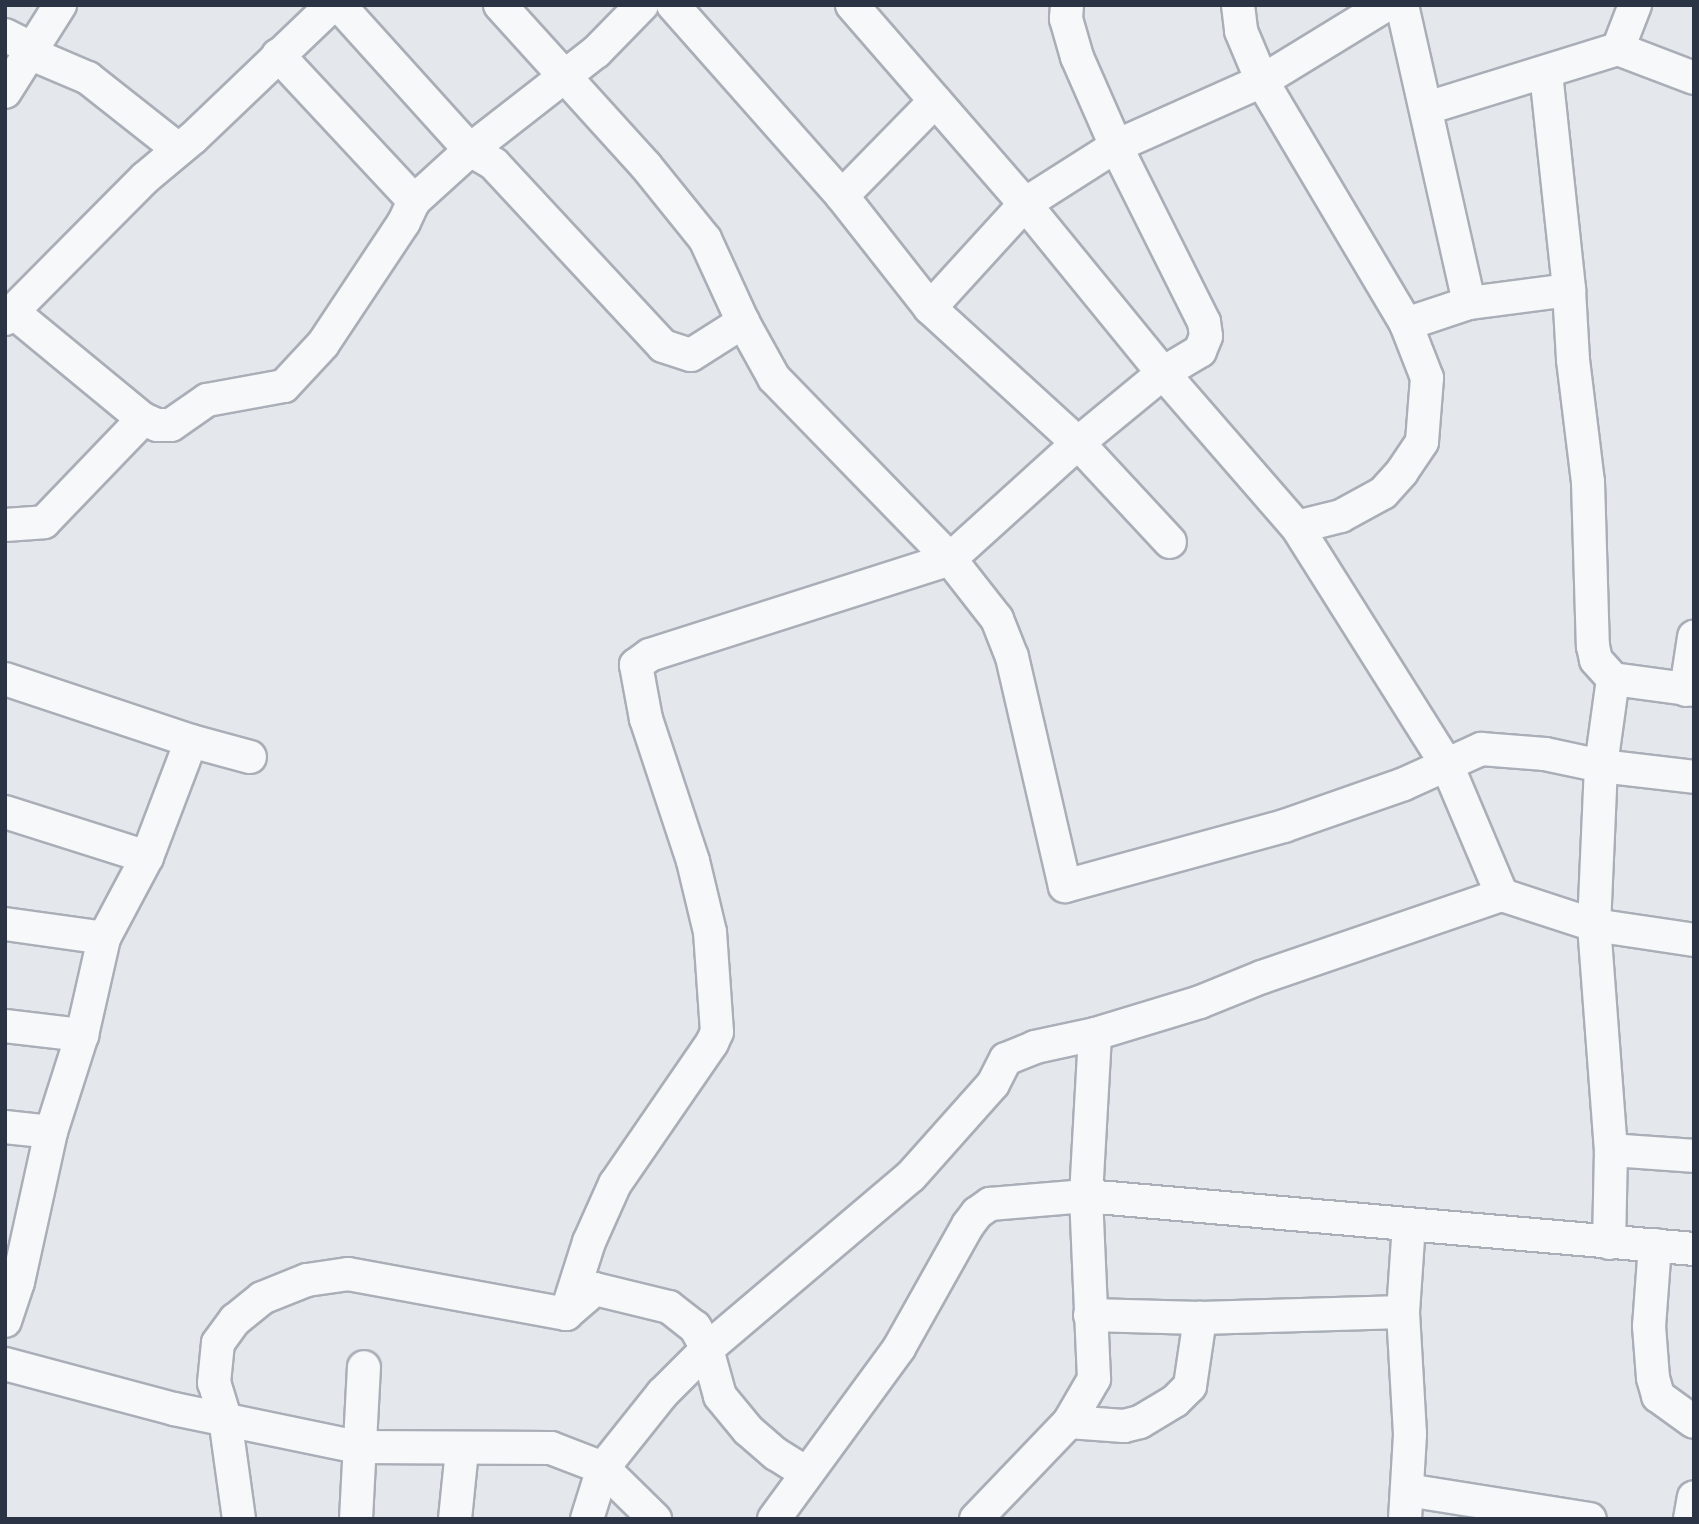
<!DOCTYPE html>
<style>
body{margin:0}
#map{position:relative;width:1699px;height:1524px;overflow:hidden;background:#e4e7ec;font-family:"Source Sans 3",sans-serif}
div>[style]{position:absolute}
.roads{filter:drop-shadow(2px 0 #a9aeb7) drop-shadow(-2px 0 #a9aeb7) drop-shadow(0 2px #a9aeb7) drop-shadow(0 -2px #a9aeb7)}
.minor>*{height:32px;margin:-16px;padding:0 16px;transform-origin:16px;border-radius:16px;background:#f7f8fa}
span{translate:-50% -50%;white-space:nowrap;text-align:center;line-height:1.15;-webkit-text-stroke:5px #f4f6f9;paint-order:stroke}
.frame{position:absolute;inset:0;border:7px solid #2b3445;pointer-events:none}
</style>
<div id="map">
<div class="roads">
<div class="minor">
<i style="left:339px;top:5px;width:195px;rotate:47.9deg"></i>
<i style="left:470px;top:150px;width:28px;rotate:30deg"></i>
<i style="left:494px;top:164px;width:248px;rotate:47.1deg"></i>
<i style="left:663px;top:346px;width:29px;rotate:18deg"></i>
<i style="left:691px;top:355px;width:62px;rotate:-32.4deg"></i>
<i style="left:500px;top:5px;width:217px;rotate:47.8deg"></i>
<i style="left:646px;top:166px;width:94px;rotate:51.1deg"></i>
<i style="left:705px;top:239px;width:91px;rotate:65.4deg"></i>
<i style="left:743px;top:322px;width:64px;rotate:61deg"></i>
<i style="left:774px;top:378px;width:252px;rotate:45.8deg"></i>
<i style="left:950px;top:559px;width:76px;rotate:51.9deg"></i>
<i style="left:997px;top:619px;width:41px;rotate:68.5deg"></i>
<i style="left:1012px;top:657px;width:235px;rotate:77deg"></i>
<i style="left:1065px;top:886px;width:227px;rotate:-15.3deg"></i>
<i style="left:1284px;top:826px;width:127px;rotate:-19.3deg"></i>
<i style="left:1404px;top:784px;width:85px;rotate:-24.4deg"></i>
<i style="left:1481px;top:749px;width:64px;rotate:4.5deg"></i>
<i style="left:1545px;top:754px;width:57px;rotate:12.1deg"></i>
<i style="left:1601px;top:766px;width:94px;rotate:6.7deg"></i>
<i style="left:673px;top:5px;width:255px;rotate:48.5deg"></i>
<i style="left:842px;top:196px;width:142px;rotate:51.8deg"></i>
<i style="left:930px;top:308px;width:200px;rotate:42.4deg"></i>
<i style="left:1078px;top:443px;width:135px;rotate:47.1deg"></i>
<i style="left:852px;top:5px;width:264px;rotate:49deg"></i>
<i style="left:1025px;top:204px;width:218px;rotate:50.8deg"></i>
<i style="left:1163px;top:373px;width:204px;rotate:49deg"></i>
<i style="left:1297px;top:527px;width:281px;rotate:57.8deg"></i>
<i style="left:1447px;top:765px;width:141px;rotate:67.1deg"></i>
<i style="left:1238px;top:5px;width:26px;rotate:83deg"></i>
<i style="left:1241px;top:31px;width:54px;rotate:67.2deg"></i>
<i style="left:1262px;top:81px;width:282px;rotate:59.3deg"></i>
<i style="left:1406px;top:324px;width:58px;rotate:68.7deg"></i>
<i style="left:1427px;top:378px;width:64px;rotate:94.5deg"></i>
<i style="left:1422px;top:442px;width:36px;rotate:124deg"></i>
<i style="left:1402px;top:472px;width:28px;rotate:132deg"></i>
<i style="left:1383px;top:493px;width:48px;rotate:151.3deg"></i>
<i style="left:1341px;top:516px;width:45px;rotate:166deg"></i>
<i style="left:1402px;top:5px;width:305px;rotate:77.3deg"></i>
<i style="left:1635px;top:5px;width:47px;rotate:111.1deg"></i>
<i style="left:1618px;top:49px;width:81px;rotate:20.9deg"></i>
<i style="left:5px;top:35px;width:30px;rotate:27deg"></i>
<i style="left:32px;top:49px;width:6px;rotate:72deg"></i>
<i style="left:34px;top:55px;width:59px;rotate:23.1deg"></i>
<i style="left:88px;top:78px;width:115px;rotate:38.3deg"></i>
<i style="left:278px;top:55px;width:200px;rotate:47deg"></i>
<i style="left:1546px;top:73px;width:218px;rotate:83.9deg"></i>
<i style="left:1569px;top:290px;width:70px;rotate:86.7deg"></i>
<i style="left:1573px;top:360px;width:123px;rotate:83deg"></i>
<i style="left:1588px;top:482px;width:164px;rotate:88.3deg"></i>
<i style="left:1593px;top:646px;width:14px;rotate:78deg"></i>
<i style="left:1596px;top:660px;width:25px;rotate:48deg"></i>
<i style="left:1613px;top:679px;width:88px;rotate:97.9deg"></i>
<i style="left:1601px;top:766px;width:159px;rotate:92.5deg"></i>
<i style="left:1594px;top:925px;width:226px;rotate:85.7deg"></i>
<i style="left:1611px;top:1150px;width:93px;rotate:91.2deg"></i>
<i style="left:5px;top:92px;width:103px;rotate:-57.7deg"></i>
<i style="left:1427px;top:108px;width:200px;rotate:-17.2deg"></i>
<i style="left:842px;top:196px;width:133px;rotate:-45.6deg"></i>
<i style="left:930px;top:308px;width:141px;rotate:-47.6deg"></i>
<i style="left:1025px;top:204px;width:108px;rotate:-32.5deg"></i>
<i style="left:1116px;top:146px;width:160px;rotate:-24deg"></i>
<i style="left:1262px;top:81px;width:145px;rotate:-31.5deg"></i>
<i style="left:13px;top:312px;width:168px;rotate:39.5deg"></i>
<i style="left:5px;top:319px;width:199px;rotate:-45.2deg"></i>
<i style="left:145px;top:178px;width:62px;rotate:-39.8deg"></i>
<i style="left:193px;top:138px;width:192px;rotate:-43.7deg"></i>
<i style="left:1406px;top:324px;width:66px;rotate:-18.4deg"></i>
<i style="left:1469px;top:303px;width:101px;rotate:-7.4deg"></i>
<i style="left:5px;top:525px;width:39px;rotate:-4deg"></i>
<i style="left:44px;top:522px;width:143px;rotate:-46.1deg"></i>
<i style="left:143px;top:419px;width:15px;rotate:23deg"></i>
<i style="left:157px;top:425px;width:14px"></i>
<i style="left:171px;top:425px;width:44px;rotate:-34.8deg"></i>
<i style="left:207px;top:400px;width:78px;rotate:-10.3deg"></i>
<i style="left:284px;top:386px;width:57px;rotate:-47.1deg"></i>
<i style="left:323px;top:344px;width:146px;rotate:-56.4deg"></i>
<i style="left:404px;top:222px;width:23px;rotate:-65deg"></i>
<i style="left:414px;top:201px;width:76px;rotate:-42.3deg"></i>
<i style="left:470px;top:150px;width:160px;rotate:-37.9deg"></i>
<i style="left:596px;top:52px;width:66px;rotate:-45.6deg"></i>
<i style="left:5px;top:679px;width:196px;rotate:18.4deg"></i>
<i style="left:191px;top:741px;width:61px;rotate:15.2deg"></i>
<i style="left:1613px;top:679px;width:82px;rotate:7.7deg"></i>
<i style="left:1686px;top:690px;width:54px;rotate:-81.4deg"></i>
<i style="left:5px;top:812px;width:149px;rotate:17.6deg"></i>
<i style="left:5px;top:924px;width:100px;rotate:8deg"></i>
<i style="left:5px;top:1026px;width:78px;rotate:6.7deg"></i>
<i style="left:5px;top:1127px;width:46px;rotate:6.2deg"></i>
<i style="left:1611px;top:1150px;width:83px;rotate:4.1deg"></i>
<i style="left:1655px;top:1245px;width:81px;rotate:94.2deg"></i>
<i style="left:1649px;top:1326px;width:52px;rotate:85.6deg"></i>
<i style="left:1653px;top:1378px;width:19px;rotate:74deg"></i>
<i style="left:1658px;top:1396px;width:44px;rotate:35.8deg"></i>
<i style="left:566px;top:1314px;width:76px;rotate:-72.3deg"></i>
<i style="left:589px;top:1242px;width:64px;rotate:-65.9deg"></i>
<i style="left:615px;top:1184px;width:171px;rotate:-55.5deg"></i>
<i style="left:712px;top:1043px;width:12px;rotate:-66deg"></i>
<i style="left:717px;top:1032px;width:100px;rotate:-94deg"></i>
<i style="left:710px;top:932px;width:73px;rotate:-103.5deg"></i>
<i style="left:693px;top:861px;width:150px;rotate:-108.3deg"></i>
<i style="left:646px;top:719px;width:55px;rotate:-100.5deg"></i>
<i style="left:636px;top:665px;width:17px;rotate:-36deg"></i>
<i style="left:650px;top:655px;width:315px;rotate:-17.7deg"></i>
<i style="left:950px;top:559px;width:173px;rotate:-42.2deg"></i>
<i style="left:1078px;top:443px;width:110px;rotate:-39.5deg"></i>
<i style="left:1163px;top:373px;width:43px;rotate:-30.7deg"></i>
<i style="left:1200px;top:351px;width:16px;rotate:-68deg"></i>
<i style="left:1206px;top:336px;width:14px;rotate:-98deg"></i>
<i style="left:1204px;top:322px;width:197px;rotate:-116.6deg"></i>
<i style="left:1116px;top:146px;width:97px;rotate:-113.7deg"></i>
<i style="left:1077px;top:57px;width:40px;rotate:-106deg"></i>
<i style="left:1066px;top:19px;width:14px;rotate:-86deg"></i>
<i style="left:1090px;top:1315px;width:110px;rotate:1.6deg"></i>
<i style="left:1200px;top:1318px;width:203px;rotate:-1.7deg"></i>
<i style="left:5px;top:1321px;width:41px;rotate:-71.6deg"></i>
<i style="left:18px;top:1282px;width:154px;rotate:-77.6deg"></i>
<i style="left:51px;top:1132px;width:102px;rotate:-72.3deg"></i>
<i style="left:82px;top:1035px;width:99px;rotate:-77.2deg"></i>
<i style="left:104px;top:938px;width:92px;rotate:-62deg"></i>
<i style="left:147px;top:857px;width:124px;rotate:-69.2deg"></i>
<i style="left:5px;top:1364px;width:175px;rotate:14.9deg"></i>
<i style="left:174px;top:1409px;width:188px;rotate:11.7deg"></i>
<i style="left:358px;top:1447px;width:193px;rotate:0.3deg"></i>
<i style="left:551px;top:1448px;width:56px;rotate:21deg"></i>
<i style="left:603px;top:1468px;width:73px;rotate:44.4deg"></i>
<i style="left:1069px;top:1422px;width:50px;rotate:-59.8deg"></i>
<i style="left:1094px;top:1379px;width:183px;rotate:-92.5deg"></i>
<i style="left:1086px;top:1196px;width:162px;rotate:-86.8deg"></i>
<i style="left:1407px;top:1490px;width:185px;rotate:9deg"></i>
<i style="left:239px;top:1519px;width:102px;rotate:-97.9deg"></i>
<i style="left:225px;top:1418px;width:37px;rotate:-107deg"></i>
<i style="left:214px;top:1383px;width:40px;rotate:-84.3deg"></i>
<i style="left:218px;top:1343px;width:29px;rotate:-54deg"></i>
<i style="left:235px;top:1320px;width:35px;rotate:-39deg"></i>
<i style="left:262px;top:1298px;width:48px;rotate:-21.8deg"></i>
<i style="left:307px;top:1280px;width:41px;rotate:-8.3deg"></i>
<i style="left:348px;top:1274px;width:222px;rotate:10.4deg"></i>
<i style="left:566px;top:1314px;width:38px;rotate:-41deg"></i>
<i style="left:595px;top:1289px;width:76px;rotate:13.7deg"></i>
<i style="left:669px;top:1307px;width:33px;rotate:38deg"></i>
<i style="left:695px;top:1327px;width:25px;rotate:61deg"></i>
<i style="left:707px;top:1349px;width:49px;rotate:74.5deg"></i>
<i style="left:720px;top:1396px;width:44px;rotate:50.5deg"></i>
<i style="left:748px;top:1430px;width:37px;rotate:41deg"></i>
<i style="left:776px;top:1454px;width:36px;rotate:32deg"></i>
<i style="left:356px;top:1519px;width:152px;rotate:-87deg"></i>
<i style="left:455px;top:1519px;width:69px;rotate:-84.2deg"></i>
<i style="left:587px;top:1519px;width:53px;rotate:-72.6deg"></i>
<i style="left:603px;top:1468px;width:95px;rotate:-51.4deg"></i>
<i style="left:662px;top:1394px;width:64px;rotate:-45deg"></i>
<i style="left:707px;top:1349px;width:267px;rotate:-40.3deg"></i>
<i style="left:911px;top:1176px;width:123px;rotate:-48.3deg"></i>
<i style="left:993px;top:1084px;width:28px;rotate:-63deg"></i>
<i style="left:1006px;top:1059px;width:31px;rotate:-22deg"></i>
<i style="left:1035px;top:1047px;width:61px;rotate:-12.2deg"></i>
<i style="left:1095px;top:1034px;width:110px;rotate:-16.9deg"></i>
<i style="left:1200px;top:1002px;width:67px;rotate:-22deg"></i>
<i style="left:1262px;top:977px;width:254px;rotate:-18.9deg"></i>
<i style="left:1502px;top:895px;width:97px;rotate:18.1deg"></i>
<i style="left:1594px;top:925px;width:101px;rotate:8.5deg"></i>
<i style="left:774px;top:1519px;width:212px;rotate:-53.8deg"></i>
<i style="left:899px;top:1348px;width:141px;rotate:-60.7deg"></i>
<i style="left:968px;top:1225px;width:15px;rotate:-53deg"></i>
<i style="left:977px;top:1213px;width:16px;rotate:-35deg"></i>
<i style="left:990px;top:1204px;width:96px;rotate:-4.8deg"></i>
<i style="left:1086px;top:1196px;width:610px;rotate:4.98deg"></i>
<i style="left:976px;top:1519px;width:134px;rotate:-46.2deg"></i>
<i style="left:1069px;top:1422px;width:55px;rotate:4.2deg"></i>
<i style="left:1124px;top:1426px;width:16px;rotate:-14deg"></i>
<i style="left:1140px;top:1422px;width:41px;rotate:-31deg"></i>
<i style="left:1175px;top:1401px;width:21px;rotate:-45deg"></i>
<i style="left:1190px;top:1386px;width:69px;rotate:-81.6deg"></i>
<i style="left:1405px;top:1519px;width:85px;rotate:-86.6deg"></i>
<i style="left:1410px;top:1434px;width:122px;rotate:-93.3deg"></i>
<i style="left:1403px;top:1312px;width:88px;rotate:-86.1deg"></i>
<i style="left:1690px;top:1519px;width:22px;rotate:-80deg"></i>
</div>
</div>
<div class="frame"></div>
</div>
